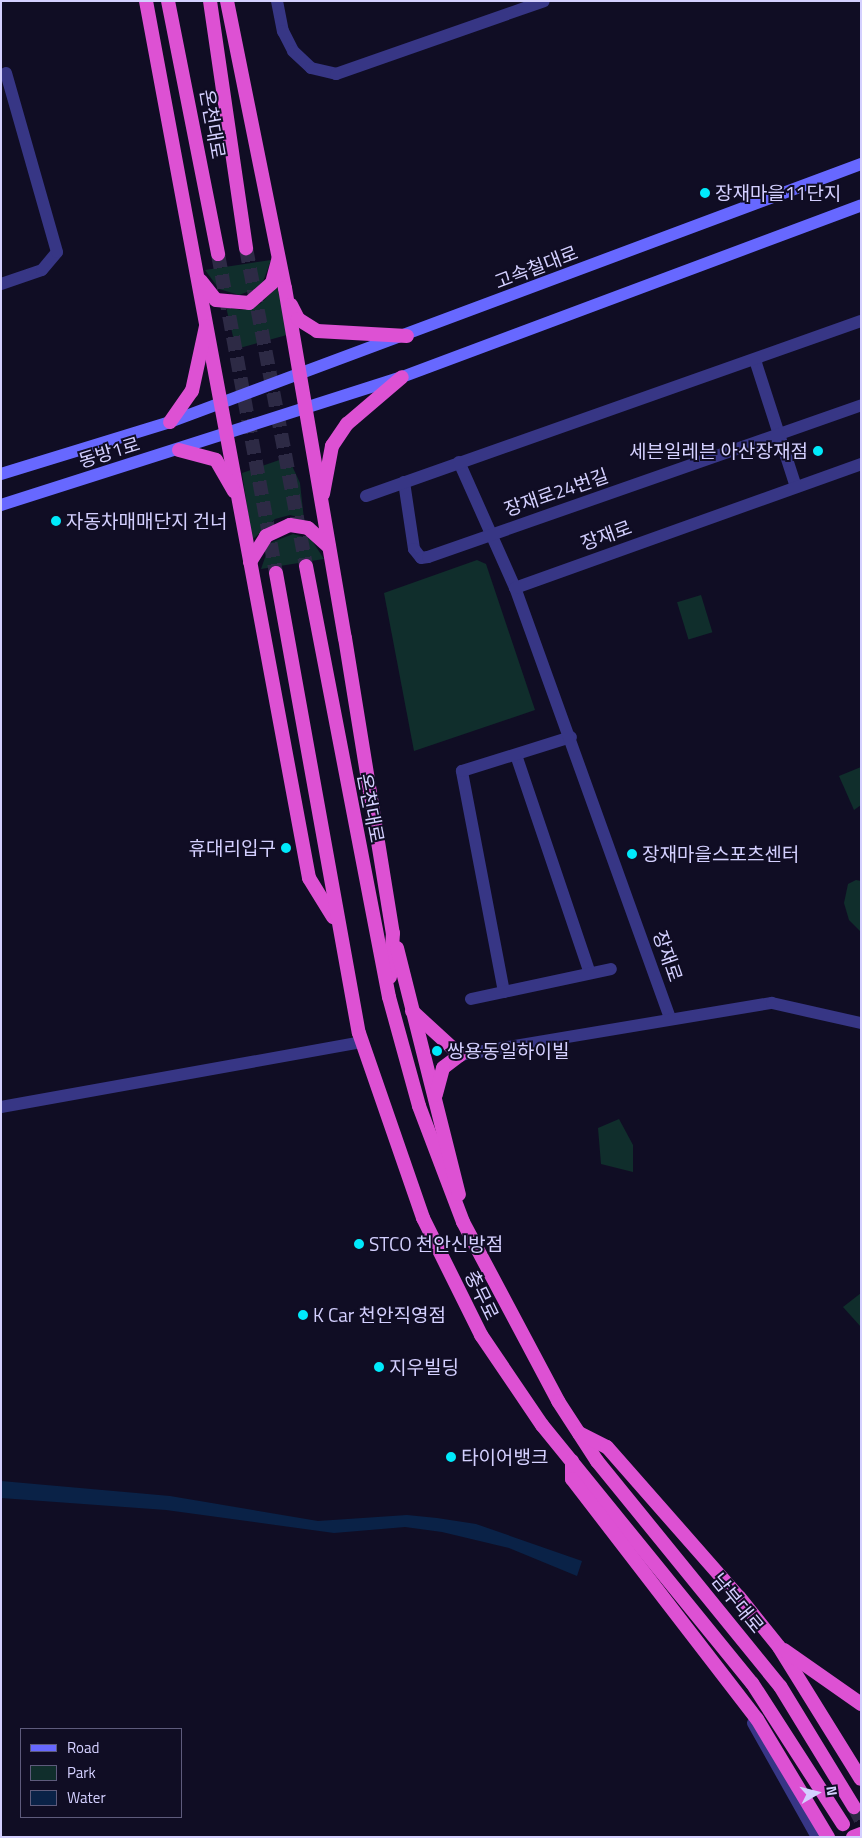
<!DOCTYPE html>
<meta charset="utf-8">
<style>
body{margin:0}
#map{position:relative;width:862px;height:1838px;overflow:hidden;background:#100d24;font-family:"Titillium Web","Noto Sans KR",sans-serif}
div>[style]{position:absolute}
.green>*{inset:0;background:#102e2c;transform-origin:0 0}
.water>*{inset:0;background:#0a2247}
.trunk-tunnel>*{height:14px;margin-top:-7px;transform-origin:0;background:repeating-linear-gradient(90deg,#2d2a45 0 14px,transparent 0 21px)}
.minor>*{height:12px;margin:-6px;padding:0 6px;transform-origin:6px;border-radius:6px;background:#373685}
.tertiary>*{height:12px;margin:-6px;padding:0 6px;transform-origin:6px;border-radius:6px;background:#373685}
.secondary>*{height:12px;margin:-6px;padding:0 6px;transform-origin:6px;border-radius:6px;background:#6768ff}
.trunk>*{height:14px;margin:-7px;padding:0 7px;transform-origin:7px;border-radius:7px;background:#dd51d3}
.dots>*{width:14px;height:14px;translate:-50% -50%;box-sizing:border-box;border:2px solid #100d24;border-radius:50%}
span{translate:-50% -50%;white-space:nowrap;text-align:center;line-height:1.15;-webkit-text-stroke:4px #100d24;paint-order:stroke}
.street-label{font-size:19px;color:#d4d0ff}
.poi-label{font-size:19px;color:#d4d0ff}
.left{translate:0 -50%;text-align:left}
.right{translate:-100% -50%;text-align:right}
.frame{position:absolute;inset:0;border:2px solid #d4d0ff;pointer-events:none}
.legend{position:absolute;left:20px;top:1728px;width:162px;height:90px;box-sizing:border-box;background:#100d24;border:1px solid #5e5b7c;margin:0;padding:6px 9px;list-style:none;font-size:15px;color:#d4d0ff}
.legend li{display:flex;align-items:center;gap:10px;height:25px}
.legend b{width:25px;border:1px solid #5e5b7c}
.north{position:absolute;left:792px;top:1768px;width:50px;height:50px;-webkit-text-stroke:4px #100d24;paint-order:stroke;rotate:82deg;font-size:14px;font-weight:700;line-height:20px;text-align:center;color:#d4d0ff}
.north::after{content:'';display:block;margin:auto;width:18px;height:22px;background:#d4d0ff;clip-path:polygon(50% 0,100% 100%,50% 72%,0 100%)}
</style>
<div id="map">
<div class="green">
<i style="clip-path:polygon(271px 260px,261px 287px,239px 295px,219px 289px,205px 270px)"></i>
<i style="clip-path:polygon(279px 285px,287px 335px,236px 349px,226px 307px,242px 310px,260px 304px)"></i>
<i style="clip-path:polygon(288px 457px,300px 483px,304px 519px,290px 515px,275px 519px,252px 540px,242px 473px)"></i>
<i style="clip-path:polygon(293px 534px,311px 539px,324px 559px,261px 569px,270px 543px)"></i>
<i style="clip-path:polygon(477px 560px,486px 564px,535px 710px,414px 751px,384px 593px)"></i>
<i style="left:701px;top:595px;width:39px;height:25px;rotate:73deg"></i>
<i style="clip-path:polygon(861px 767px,861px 805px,854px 810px,839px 776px)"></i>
<i style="clip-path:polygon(856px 880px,861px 881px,861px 932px,849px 920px,844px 903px,848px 884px)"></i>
<i style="clip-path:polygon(619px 1119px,633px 1145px,633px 1172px,601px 1164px,598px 1128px)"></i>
<i style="clip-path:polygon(861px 1293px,861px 1327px,843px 1307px)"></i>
</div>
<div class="water">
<i style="clip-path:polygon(1px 1481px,170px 1496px,318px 1521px,407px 1515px,437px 1518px,476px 1524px,582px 1561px,577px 1576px,509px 1548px,442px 1532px,405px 1527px,334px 1533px,166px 1510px,1px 1498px)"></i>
</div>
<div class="trunk-tunnel">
<i style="left:246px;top:248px;width:324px;rotate:79.3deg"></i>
<i style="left:218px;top:254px;width:324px;rotate:79.7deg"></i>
<i style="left:854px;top:1807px;width:15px;rotate:62deg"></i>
</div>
<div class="minor">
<i style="left:1px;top:284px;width:43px;rotate:-18.9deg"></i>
<i style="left:42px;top:270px;width:23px;rotate:-50deg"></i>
<i style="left:57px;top:252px;width:186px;rotate:-105.9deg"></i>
<i style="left:755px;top:360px;width:133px;rotate:72.1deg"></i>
<i style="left:459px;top:462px;width:138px;rotate:66deg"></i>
<i style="left:404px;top:482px;width:68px;rotate:81.5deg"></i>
<i style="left:414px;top:549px;width:11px;rotate:52deg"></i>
<i style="left:421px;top:558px;width:7px;rotate:-8deg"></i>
<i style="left:428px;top:557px;width:459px;rotate:-19.3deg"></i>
<i style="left:366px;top:496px;width:525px;rotate:-19.47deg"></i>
<i style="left:516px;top:755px;width:230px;rotate:71.3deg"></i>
<i style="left:504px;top:992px;width:225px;rotate:-100.8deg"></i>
<i style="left:462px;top:771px;width:114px;rotate:-17.3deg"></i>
<i style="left:471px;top:999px;width:143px;rotate:-12.1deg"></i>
<i style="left:670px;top:1018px;width:457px;rotate:-109.8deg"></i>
<i style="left:515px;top:588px;width:368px;rotate:-19.7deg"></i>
<i style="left:460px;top:1055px;width:316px;rotate:-9.5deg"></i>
<i style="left:772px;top:1003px;width:91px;rotate:12.7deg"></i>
<i style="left:753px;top:1723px;width:131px;rotate:60.7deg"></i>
</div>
<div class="tertiary">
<i style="left:277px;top:1px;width:31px;rotate:79deg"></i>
<i style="left:283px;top:31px;width:22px;rotate:63deg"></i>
<i style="left:293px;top:51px;width:25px;rotate:43deg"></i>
<i style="left:311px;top:68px;width:26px;rotate:13deg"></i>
<i style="left:336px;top:74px;width:220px;rotate:-19.3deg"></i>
<i style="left:1px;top:1107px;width:366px;rotate:-10.2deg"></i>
</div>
<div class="secondary">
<i style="left:1px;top:474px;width:177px;rotate:-17.1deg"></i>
<i style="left:170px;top:422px;width:738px;rotate:-20.47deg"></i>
<i style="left:1px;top:505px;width:421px;rotate:-17.7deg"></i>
<i style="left:402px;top:377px;width:490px;rotate:-20.5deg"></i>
</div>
<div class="trunk">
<i style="left:146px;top:1px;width:892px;rotate:79.47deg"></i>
<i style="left:309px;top:878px;width:46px;rotate:58.4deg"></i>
<i style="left:168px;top:1px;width:258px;rotate:78.8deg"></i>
<i style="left:210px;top:1px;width:250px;rotate:81.7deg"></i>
<i style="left:227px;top:1px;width:293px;rotate:78.6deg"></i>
<i style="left:285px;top:288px;width:355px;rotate:80.3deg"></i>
<i style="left:345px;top:638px;width:299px;rotate:80.8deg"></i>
<i style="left:393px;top:933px;width:44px;rotate:93.9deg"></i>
<i style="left:201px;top:281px;width:24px;rotate:52deg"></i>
<i style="left:216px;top:300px;width:33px;rotate:5deg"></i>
<i style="left:249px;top:303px;width:30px;rotate:-41deg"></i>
<i style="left:272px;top:283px;width:24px;rotate:-75deg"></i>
<i style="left:291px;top:305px;width:16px;rotate:63deg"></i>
<i style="left:298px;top:319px;width:22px;rotate:32deg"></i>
<i style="left:317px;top:331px;width:90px;rotate:3.2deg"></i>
<i style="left:170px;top:422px;width:38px;rotate:-55deg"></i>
<i style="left:192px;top:391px;width:66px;rotate:-77.8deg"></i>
<i style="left:179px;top:450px;width:38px;rotate:15deg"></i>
<i style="left:216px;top:460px;width:36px;rotate:60deg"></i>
<i style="left:323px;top:494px;width:49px;rotate:-79.4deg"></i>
<i style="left:332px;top:446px;width:27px;rotate:-56deg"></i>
<i style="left:347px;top:424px;width:72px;rotate:-40.5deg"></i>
<i style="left:250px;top:562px;width:31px;rotate:-58deg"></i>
<i style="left:266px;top:536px;width:26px;rotate:-25deg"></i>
<i style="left:290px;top:525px;width:18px;rotate:9deg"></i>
<i style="left:308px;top:528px;width:28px;rotate:42deg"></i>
<i style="left:306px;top:566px;width:439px;rotate:79.1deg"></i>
<i style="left:389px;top:997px;width:113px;rotate:74.6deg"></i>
<i style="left:419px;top:1106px;width:124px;rotate:69.2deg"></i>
<i style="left:463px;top:1222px;width:203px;rotate:62deg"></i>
<i style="left:558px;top:1401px;width:72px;rotate:57deg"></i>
<i style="left:597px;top:1461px;width:290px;rotate:50.9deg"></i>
<i style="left:780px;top:1686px;width:142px;rotate:58.6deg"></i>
<i style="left:276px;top:573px;width:467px;rotate:79.8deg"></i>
<i style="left:359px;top:1033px;width:196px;rotate:70.9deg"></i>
<i style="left:423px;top:1218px;width:131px;rotate:63.6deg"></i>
<i style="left:481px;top:1335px;width:109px;rotate:55.9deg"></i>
<i style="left:542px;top:1425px;width:333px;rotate:50.9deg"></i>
<i style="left:752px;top:1683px;width:168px;rotate:57.2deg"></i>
<i style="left:397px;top:948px;width:254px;rotate:75.9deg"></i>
<i style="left:412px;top:1011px;width:65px;rotate:42.5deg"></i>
<i style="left:460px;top:1055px;width:21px;rotate:143deg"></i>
<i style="left:443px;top:1068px;width:28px;rotate:105deg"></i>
<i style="left:579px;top:1433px;width:31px;rotate:27deg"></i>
<i style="left:607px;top:1447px;width:200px;rotate:48.7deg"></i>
<i style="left:739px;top:1597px;width:64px;rotate:51.3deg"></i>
<i style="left:779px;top:1647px;width:155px;rotate:58.2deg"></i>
<i style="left:572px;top:1461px;width:18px;rotate:90deg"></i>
<i style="left:572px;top:1479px;width:303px;rotate:52.4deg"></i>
<i style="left:757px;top:1719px;width:138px;rotate:59deg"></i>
<i style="left:784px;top:1650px;width:94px;rotate:35deg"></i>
<i style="left:853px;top:1837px;width:9px;rotate:-21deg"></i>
</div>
<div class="dots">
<i style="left:705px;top:193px;background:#00eafb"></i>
<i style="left:818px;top:451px;background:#00eafb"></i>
<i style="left:56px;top:521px;background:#00eafb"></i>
<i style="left:286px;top:848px;background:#00eafb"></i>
<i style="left:632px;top:854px;background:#00eafb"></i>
<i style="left:437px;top:1051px;background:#00eafb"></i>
<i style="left:359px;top:1244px;background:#00eafb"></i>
<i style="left:303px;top:1315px;background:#00eafb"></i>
<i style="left:379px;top:1367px;background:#00eafb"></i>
<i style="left:451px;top:1457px;background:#00eafb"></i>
</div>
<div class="street-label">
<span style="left:213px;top:124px;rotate:80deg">온천대로</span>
<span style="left:536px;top:267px;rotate:-21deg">고속철대로</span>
<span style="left:109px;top:452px;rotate:-17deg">동방1로</span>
<span style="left:556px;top:492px;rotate:-19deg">장재로24번길</span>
<span style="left:606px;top:535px;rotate:-20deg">장재로</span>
<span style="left:371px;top:808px;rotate:79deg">온천대로</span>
<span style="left:668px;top:956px;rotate:71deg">장재로</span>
<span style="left:482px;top:1295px;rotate:64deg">충무로</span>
<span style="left:738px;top:1603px;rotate:51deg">남부대로</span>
</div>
<div class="poi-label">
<span class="left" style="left:715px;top:193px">장재마을11단지</span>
<span class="right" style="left:808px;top:451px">세븐일레븐 아산장재점</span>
<span class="left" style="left:66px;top:521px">자동차매매단지 건너</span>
<span class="right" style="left:276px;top:848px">휴대리입구</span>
<span class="left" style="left:642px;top:854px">장재마을스포츠센터</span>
<span class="left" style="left:447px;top:1051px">쌍용동일하이빌</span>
<span class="left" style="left:369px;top:1244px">STCO 천안신방점</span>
<span class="left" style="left:313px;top:1315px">K Car 천안직영점</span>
<span class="left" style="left:389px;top:1367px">지우빌딩</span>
<span class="left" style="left:461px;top:1457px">타이어뱅크</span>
</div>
<div class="frame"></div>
<ul class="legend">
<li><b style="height:6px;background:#6768ff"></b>Road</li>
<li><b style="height:14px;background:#102e2c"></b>Park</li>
<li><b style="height:14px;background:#0a2247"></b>Water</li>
</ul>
<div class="north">N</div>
</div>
